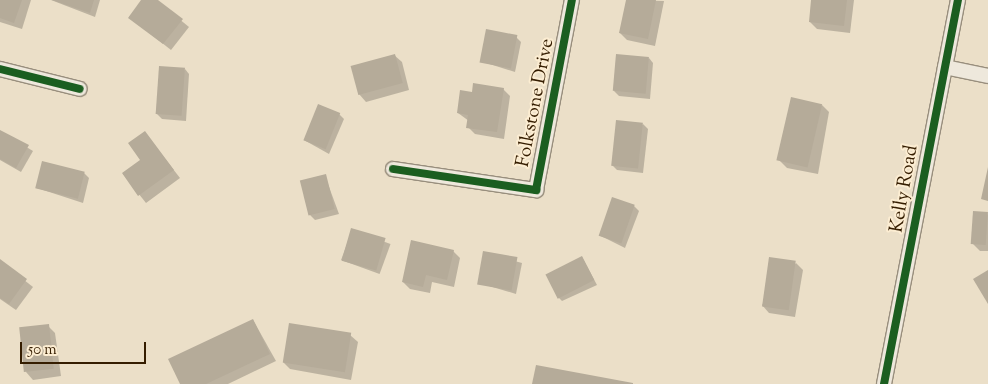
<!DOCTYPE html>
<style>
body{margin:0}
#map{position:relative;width:988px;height:384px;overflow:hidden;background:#ebdfc8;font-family:"Sorts Mill Goudy",serif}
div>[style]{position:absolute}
.shadow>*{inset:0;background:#0003;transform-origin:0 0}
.building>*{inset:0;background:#b5ab99;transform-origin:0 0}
.roads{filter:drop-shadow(1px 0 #988e7d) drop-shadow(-1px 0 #988e7d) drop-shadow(0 1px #988e7d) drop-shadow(0 -1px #988e7d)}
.minor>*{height:14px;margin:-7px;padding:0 7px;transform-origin:7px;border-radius:7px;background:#eee8dc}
.cycleway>*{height:8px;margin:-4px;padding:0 4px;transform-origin:4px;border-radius:4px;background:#1b5e20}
span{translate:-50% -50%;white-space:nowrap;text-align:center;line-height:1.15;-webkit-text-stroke:4px #fcedd2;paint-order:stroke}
.street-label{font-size:19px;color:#351d00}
.scale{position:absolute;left:20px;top:342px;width:126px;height:22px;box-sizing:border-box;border:2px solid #351d00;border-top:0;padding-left:6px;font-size:15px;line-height:18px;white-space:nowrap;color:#351d00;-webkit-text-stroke:4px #fcedd2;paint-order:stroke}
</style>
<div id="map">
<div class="shadow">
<i style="clip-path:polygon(0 0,31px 0,22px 29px,0 22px)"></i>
<i style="clip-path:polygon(51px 0,100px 0,95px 17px)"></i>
<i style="clip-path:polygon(143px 0,156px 0,189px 27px,171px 50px,129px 17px)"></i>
<i style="clip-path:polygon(627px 0,664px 1px,655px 46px,627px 40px,620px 33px)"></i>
<i style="clip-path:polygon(813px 0,854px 0,850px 33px,817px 29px,810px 22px)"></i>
<i style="clip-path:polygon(516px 37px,521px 42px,515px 72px,480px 61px)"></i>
<i style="clip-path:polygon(394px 55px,402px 62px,409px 90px,366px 102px,359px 94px)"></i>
<i style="clip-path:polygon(649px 58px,653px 63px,650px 99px,619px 96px,614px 91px)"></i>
<i style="clip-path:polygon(185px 69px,189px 74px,186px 121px,162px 119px,157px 114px)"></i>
<i style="clip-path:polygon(503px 89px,510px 96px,504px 139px,475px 134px,468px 127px,469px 121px,458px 113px,473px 93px)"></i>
<i style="clip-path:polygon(822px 105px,829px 112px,818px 174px,787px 168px,780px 161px)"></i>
<i style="clip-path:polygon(339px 114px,344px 119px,329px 154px,304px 140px)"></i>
<i style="clip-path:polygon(643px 124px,648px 129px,643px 173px,617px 170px,612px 165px)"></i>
<i style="clip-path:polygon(0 131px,33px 151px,21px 172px,0 160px)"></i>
<i style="clip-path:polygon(145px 133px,180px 178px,146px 203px,123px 174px,142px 160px)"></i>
<i style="clip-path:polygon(84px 173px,89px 178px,83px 203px,37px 188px)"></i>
<i style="clip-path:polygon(325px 176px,339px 214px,315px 220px,310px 215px)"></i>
<i style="clip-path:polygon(634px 206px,639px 211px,625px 248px,599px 235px)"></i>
<i style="clip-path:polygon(988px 213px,988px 251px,980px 251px,973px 244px)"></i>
<i style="left:352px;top:230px;width:41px;height:32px;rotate:20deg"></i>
<i style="clip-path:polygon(453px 251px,460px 258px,454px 287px,432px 282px,430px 293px,410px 289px,403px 282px)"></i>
<i style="clip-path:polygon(484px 253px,522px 263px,516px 294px,479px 283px)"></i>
<i style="clip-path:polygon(582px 257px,597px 285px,562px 301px,557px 296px)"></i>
<i style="clip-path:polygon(0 261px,33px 287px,16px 310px,0 299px)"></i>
<i style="clip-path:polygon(796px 263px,803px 270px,795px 317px,769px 313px,762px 305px)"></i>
<i style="clip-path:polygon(253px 320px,276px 361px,228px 384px,181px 384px)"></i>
<i style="clip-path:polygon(48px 326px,55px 333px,61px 376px,33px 380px,26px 372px)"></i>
<i style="clip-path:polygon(350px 335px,358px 342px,351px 380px,290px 369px,283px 362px)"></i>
</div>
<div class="building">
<i style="clip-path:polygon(0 0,22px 0,14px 23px,0 18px)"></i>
<i style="clip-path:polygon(52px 0,94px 0,90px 13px)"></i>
<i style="clip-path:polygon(141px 0,158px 0,183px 19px,163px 44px,128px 18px)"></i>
<i style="clip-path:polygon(626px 0,656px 0,648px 39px,619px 33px)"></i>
<i style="clip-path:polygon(811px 0,847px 0,844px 26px,809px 22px)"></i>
<i style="left:486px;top:29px;width:32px;height:34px;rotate:11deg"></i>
<i style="left:395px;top:54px;width:30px;height:46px;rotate:75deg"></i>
<i style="left:616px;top:54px;width:33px;height:37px;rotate:5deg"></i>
<i style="left:159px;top:66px;width:26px;height:48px;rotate:4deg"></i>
<i style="clip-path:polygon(473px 83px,504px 88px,497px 132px,466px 128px,468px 115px,457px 113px,460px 90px,472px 92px)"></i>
<i style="left:791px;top:97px;width:32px;height:65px;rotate:13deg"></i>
<i style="left:318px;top:104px;width:24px;height:39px;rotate:22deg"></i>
<i style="left:616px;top:120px;width:27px;height:46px;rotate:6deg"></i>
<i style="clip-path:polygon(0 130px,29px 145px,16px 168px,0 159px)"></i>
<i style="clip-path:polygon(145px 131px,174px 170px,138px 196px,122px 173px,140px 160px,128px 143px)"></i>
<i style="left:42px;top:161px;width:44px;height:28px;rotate:14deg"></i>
<i style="clip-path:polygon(988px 167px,988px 201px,981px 199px)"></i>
<i style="left:326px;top:174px;width:36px;height:27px;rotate:76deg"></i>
<i style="left:612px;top:197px;width:24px;height:41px;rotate:19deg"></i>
<i style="left:973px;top:211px;width:15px;height:33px;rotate:4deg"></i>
<i style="left:351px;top:228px;width:36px;height:34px;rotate:16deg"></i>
<i style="clip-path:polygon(411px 240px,454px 250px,447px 280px,426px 275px,423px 287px,402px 282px)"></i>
<i style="left:483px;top:251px;width:35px;height:34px;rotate:10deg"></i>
<i style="left:582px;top:256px;width:27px;height:41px;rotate:63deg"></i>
<i style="left:769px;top:257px;width:27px;height:50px;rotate:8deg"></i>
<i style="clip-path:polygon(0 259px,27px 279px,9px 304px,0 298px)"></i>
<i style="clip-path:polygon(988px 270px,988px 304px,973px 279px)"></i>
<i style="clip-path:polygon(253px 319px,270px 354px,206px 384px,180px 384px,168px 359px)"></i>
<i style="left:289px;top:323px;width:63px;height:40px;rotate:9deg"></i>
<i style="left:49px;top:324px;width:45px;height:30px;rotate:84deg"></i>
<i style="clip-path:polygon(536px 365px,633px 383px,633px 384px,532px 384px)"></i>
</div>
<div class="roads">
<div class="minor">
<i style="left:945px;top:67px;width:44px;rotate:11.8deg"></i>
<i style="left:0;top:69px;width:82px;rotate:14deg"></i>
<i style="left:393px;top:169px;width:145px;rotate:8.4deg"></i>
<i style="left:536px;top:190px;width:193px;rotate:-79.3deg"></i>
<i style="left:884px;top:384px;width:391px;rotate:-79.1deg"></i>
</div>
</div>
<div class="cycleway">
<i style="left:0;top:69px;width:82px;rotate:14deg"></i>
<i style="left:393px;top:169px;width:145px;rotate:8.4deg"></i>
<i style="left:536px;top:190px;width:193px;rotate:-79.3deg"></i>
<i style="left:884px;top:384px;width:391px;rotate:-79.1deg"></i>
</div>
<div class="street-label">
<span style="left:536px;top:103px;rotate:-79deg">Folkstone Drive</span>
<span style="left:905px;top:189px;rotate:-80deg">Kelly Road</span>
</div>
<div class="scale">50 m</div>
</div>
